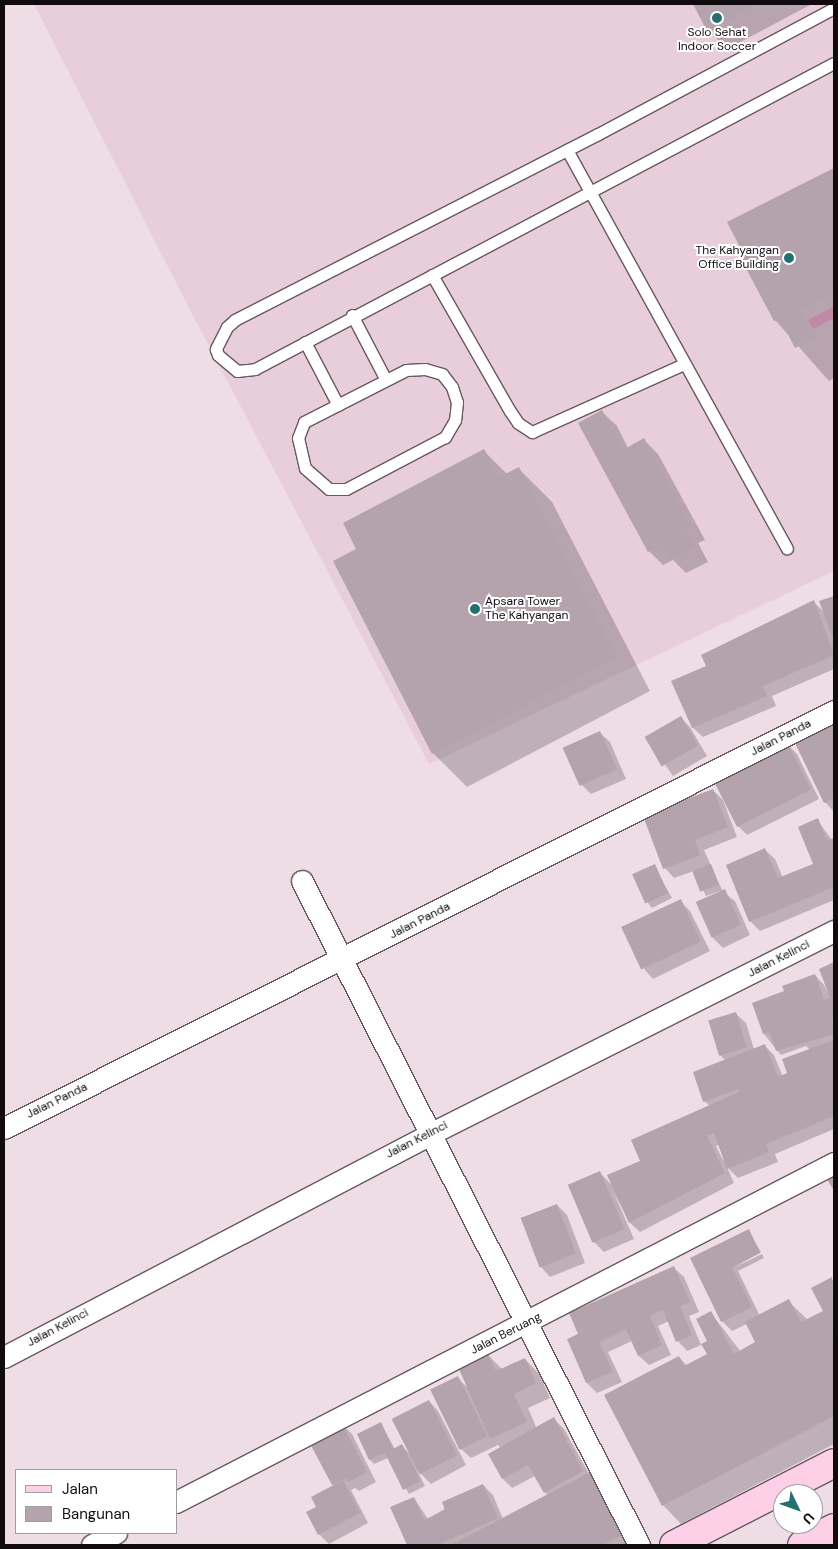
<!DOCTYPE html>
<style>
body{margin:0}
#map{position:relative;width:838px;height:1549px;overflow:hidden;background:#efdde6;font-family:"DM Sans",sans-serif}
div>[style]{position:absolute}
.built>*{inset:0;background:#e7ceda}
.green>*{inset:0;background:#f2acd2}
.shadow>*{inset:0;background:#0003}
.building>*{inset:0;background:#b4a3ac;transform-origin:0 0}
.roads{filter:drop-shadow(1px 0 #675860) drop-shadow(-1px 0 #675860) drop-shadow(0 1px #675860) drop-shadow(0 -1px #675860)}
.service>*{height:11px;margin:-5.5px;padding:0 5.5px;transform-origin:5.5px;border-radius:5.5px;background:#fff}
.minor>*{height:21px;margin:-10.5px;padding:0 10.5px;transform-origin:10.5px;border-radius:10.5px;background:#fff}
.primary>*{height:28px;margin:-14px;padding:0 14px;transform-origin:14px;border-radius:14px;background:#fdd0e8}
.dots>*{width:14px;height:14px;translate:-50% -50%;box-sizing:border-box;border:2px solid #fff;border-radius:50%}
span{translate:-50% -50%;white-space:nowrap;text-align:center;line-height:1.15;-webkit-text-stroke:4px #fff;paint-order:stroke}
.poi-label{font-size:12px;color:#110b0e}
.right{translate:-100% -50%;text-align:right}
.left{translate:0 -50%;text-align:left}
.street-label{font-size:12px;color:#110b0e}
.frame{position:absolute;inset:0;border:5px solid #110b0e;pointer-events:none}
.legend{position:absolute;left:15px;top:1469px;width:162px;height:65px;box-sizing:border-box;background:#fff;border:1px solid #a09d9f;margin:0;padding:6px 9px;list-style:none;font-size:15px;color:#110b0e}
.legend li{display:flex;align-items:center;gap:10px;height:25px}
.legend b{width:25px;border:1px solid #a09d9f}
.north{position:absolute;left:773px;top:1484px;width:50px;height:50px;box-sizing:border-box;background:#fff;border:1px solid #a09d9f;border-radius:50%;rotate:132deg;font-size:14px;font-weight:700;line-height:20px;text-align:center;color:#110b0e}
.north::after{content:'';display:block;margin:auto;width:18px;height:22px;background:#247070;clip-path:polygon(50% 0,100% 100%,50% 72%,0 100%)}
</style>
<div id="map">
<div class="built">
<i style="clip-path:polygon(34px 4px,834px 4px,834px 571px,429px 764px,191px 312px)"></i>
</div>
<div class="green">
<i style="clip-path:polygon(834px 306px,834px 318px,813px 329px,808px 320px)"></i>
</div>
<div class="shadow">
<i style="clip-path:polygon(694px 4px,812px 4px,727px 49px,708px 30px)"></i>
<i style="clip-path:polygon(834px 169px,834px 378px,829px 381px,776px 321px,743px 260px,747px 258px,729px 223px)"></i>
<i style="clip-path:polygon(602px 412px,617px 426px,628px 448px,644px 440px,658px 454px,705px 540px,698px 543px,708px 562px,686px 573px,673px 560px,663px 565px,649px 551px)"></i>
<i style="clip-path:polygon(484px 451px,507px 474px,518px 468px,552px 502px,650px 691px,467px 787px,433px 753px,357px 549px)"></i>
<i style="clip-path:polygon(834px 597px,834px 669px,772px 696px,776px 706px,703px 737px,693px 728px,708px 666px,814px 602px,825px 613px,821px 602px)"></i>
<i style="clip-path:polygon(681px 718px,690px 727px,707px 756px,673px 776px,646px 737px)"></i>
<i style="clip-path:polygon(834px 723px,834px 812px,825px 802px,796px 741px)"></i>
<i style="clip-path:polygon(600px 733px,610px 742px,626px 779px,591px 794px,581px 784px,565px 748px)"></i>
<i style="clip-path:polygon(787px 744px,797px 754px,819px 799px,747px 835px,738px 826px,715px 780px)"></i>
<i style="clip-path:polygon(713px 790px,723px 800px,737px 837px,704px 850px,723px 892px,735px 901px,750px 935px,723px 948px,713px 938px,720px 891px,706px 896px,694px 871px,674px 878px,665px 868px,645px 817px)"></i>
<i style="clip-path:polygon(817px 820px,832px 840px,834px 839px,834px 900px,760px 931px,750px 921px,765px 850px,775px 859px,783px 878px,815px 864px)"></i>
<i style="clip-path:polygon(654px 866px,672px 898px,652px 908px,648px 903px)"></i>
<i style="clip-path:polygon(680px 901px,690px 911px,710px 951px,653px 979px,644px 969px)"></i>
<i style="clip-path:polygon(evenodd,815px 975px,824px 985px,834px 1004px,834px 1129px,775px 1154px,778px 1162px,738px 1178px,727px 1167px,734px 1183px,640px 1232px,630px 1223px,614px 1193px,634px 1239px,604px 1252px,594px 1242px,599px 1172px,612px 1185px,710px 1106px,704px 1101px,725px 1060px,720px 1055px,736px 1014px,746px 1023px,754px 1049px,764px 1045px,774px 1055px,783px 1077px,789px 1074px,810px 1050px,806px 1046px,781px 1055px,764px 1034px,785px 992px,815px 975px,720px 1144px,725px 1159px,723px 1160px,716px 1146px,720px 1144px)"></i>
<i style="clip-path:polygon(557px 1205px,567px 1215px,585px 1263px,550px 1277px,541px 1267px)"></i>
<i style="clip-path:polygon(748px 1230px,761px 1252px,735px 1267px,762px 1254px,764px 1258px,738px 1271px,760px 1316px,788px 1301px,808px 1320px,824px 1311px,813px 1289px,832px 1279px,834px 1281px,834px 1444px,681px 1524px,663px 1505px,679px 1357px,687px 1366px,709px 1355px,711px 1313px,741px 1352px,757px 1343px,747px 1324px,732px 1331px,722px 1321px,691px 1258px)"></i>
<i style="clip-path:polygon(674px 1268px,684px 1277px,699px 1312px,689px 1316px,701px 1345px,687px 1351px,678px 1341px,669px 1321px,658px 1326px,671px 1355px,649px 1365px,639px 1356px,632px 1341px,608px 1352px,622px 1382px,597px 1393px,587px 1383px,569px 1340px)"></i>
<i style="clip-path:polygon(488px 1355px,502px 1369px,525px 1359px,539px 1374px,550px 1398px,528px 1408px,537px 1429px,554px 1419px,564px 1429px,589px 1474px,641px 1545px,408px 1545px,392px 1508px,414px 1498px,428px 1519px,483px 1485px,493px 1495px,503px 1519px,548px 1496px,535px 1476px,512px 1488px,503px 1479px,501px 1448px,498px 1445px,471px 1458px,461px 1449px,432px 1390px,457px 1377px,469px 1389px)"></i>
<i style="clip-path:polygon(429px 1401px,438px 1411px,466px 1465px,431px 1484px,417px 1470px,425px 1486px,409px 1494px,388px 1458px,374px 1464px,370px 1460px,381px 1424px,395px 1449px,402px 1446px,411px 1455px)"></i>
<i style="clip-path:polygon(342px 1424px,352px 1434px,376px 1482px,359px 1491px,355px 1488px,351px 1490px,368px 1523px,329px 1544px,319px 1534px,318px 1508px,334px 1486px,310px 1441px)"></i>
</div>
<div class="building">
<i style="clip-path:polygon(693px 4px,759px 4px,707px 31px)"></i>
<i style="clip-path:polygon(834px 168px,834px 294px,802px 310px,816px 336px,795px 348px,780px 319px,774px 321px,741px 259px,745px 257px,727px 222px)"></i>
<i style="clip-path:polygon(602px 410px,623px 450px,644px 438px,691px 525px,685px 529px,695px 547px,671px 560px,662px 544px,648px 552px,578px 423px)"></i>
<i style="clip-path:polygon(484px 449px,499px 477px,519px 467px,617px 657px,432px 754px,333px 561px,356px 549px,343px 523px)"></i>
<i style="clip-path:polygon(834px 596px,834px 641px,819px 601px)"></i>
<i style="clip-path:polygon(814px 600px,834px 655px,763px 686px,767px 696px,692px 728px,671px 681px,706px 666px,701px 655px)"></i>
<i style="left:681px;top:716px;width:34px;height:42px;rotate:60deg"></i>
<i style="clip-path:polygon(834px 722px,834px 798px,824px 803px,794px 741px)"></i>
<i style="left:600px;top:731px;width:42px;height:41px;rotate:66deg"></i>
<i style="left:787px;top:742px;width:53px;height:83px;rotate:63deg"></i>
<i style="clip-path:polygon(713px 789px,728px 827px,695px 840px,700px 855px,663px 869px,643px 816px)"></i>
<i style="clip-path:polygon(818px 818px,827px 841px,834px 838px,834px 887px,749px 922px,726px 865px,765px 848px,778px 878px,813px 864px,798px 827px)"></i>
<i style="left:655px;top:864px;width:32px;height:25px;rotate:66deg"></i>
<i style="left:711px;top:864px;width:22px;height:20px;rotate:69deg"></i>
<i style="left:725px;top:889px;width:39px;height:32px;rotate:66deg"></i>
<i style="left:681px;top:899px;width:47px;height:66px;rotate:65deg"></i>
<i style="clip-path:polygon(834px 962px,834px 1020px,832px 1021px,834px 1034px,776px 1051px,769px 1032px,763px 1034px,752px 1003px,784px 991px,782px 986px,815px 974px,824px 1000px,830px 998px,819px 969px)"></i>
<i style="left:736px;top:1012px;width:37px;height:29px;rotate:73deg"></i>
<i style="clip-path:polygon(834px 1040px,834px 1116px,766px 1144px,769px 1152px,727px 1169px,714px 1133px,707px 1136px,725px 1173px,629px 1223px,607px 1175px,640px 1161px,631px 1140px,739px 1092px,738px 1089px,703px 1102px,693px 1072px,765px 1044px,778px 1077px,787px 1073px,782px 1059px)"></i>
<i style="left:600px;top:1171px;width:63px;height:35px;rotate:67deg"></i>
<i style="clip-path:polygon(834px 1171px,834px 1191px,825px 1176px)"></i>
<i style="left:557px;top:1204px;width:53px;height:39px;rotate:69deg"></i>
<i style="clip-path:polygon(749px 1229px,760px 1253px,732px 1267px,752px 1307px,721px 1322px,690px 1258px)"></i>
<i style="clip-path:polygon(674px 1266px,690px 1302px,680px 1306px,692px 1335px,676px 1342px,663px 1310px,650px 1316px,662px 1345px,638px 1356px,625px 1327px,625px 1330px,599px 1342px,613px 1372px,586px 1383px,567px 1339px,578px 1334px,569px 1313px)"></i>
<i style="clip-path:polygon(832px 1277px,834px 1416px,662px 1506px,604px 1395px,679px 1356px,684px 1366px,707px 1354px,701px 1344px,707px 1341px,696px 1319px,711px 1311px,734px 1354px,755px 1342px,745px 1322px,789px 1299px,801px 1322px,823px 1311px,811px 1288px)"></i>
<i style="clip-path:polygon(488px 1354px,496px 1371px,525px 1358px,536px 1383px,514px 1394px,527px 1422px,490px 1439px,458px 1367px)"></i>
<i style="left:458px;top:1376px;width:67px;height:31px;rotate:64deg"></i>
<i style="left:429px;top:1400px;width:62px;height:42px;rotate:63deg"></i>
<i style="clip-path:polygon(554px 1417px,583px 1471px,544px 1493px,528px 1465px,502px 1479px,488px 1454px)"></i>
<i style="clip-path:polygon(381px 1422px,393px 1449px,402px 1444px,421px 1481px,403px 1490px,385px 1453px,369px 1460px,357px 1434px)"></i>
<i style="clip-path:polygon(342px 1423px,367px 1472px,348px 1482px,346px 1478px,332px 1485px,308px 1440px)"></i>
<i style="clip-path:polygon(596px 1469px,628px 1532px,603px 1545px,451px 1545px)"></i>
<i style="clip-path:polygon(343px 1480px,360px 1513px,318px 1535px,306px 1512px,316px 1507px,311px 1497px)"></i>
<i style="clip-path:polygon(483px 1484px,498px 1518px,438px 1545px,407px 1545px,390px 1507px,414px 1497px,424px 1520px,445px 1510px,442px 1502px)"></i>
</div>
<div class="roads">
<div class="service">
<i style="left:834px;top:8px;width:268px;rotate:151.9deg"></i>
<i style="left:598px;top:134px;width:408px;rotate:152.9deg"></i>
<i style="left:235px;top:320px;width:11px;rotate:139deg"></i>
<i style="left:227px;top:327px;width:25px;rotate:117deg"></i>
<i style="left:216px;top:349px;width:6px;rotate:72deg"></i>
<i style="left:218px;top:355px;width:25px;rotate:40deg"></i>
<i style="left:237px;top:371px;width:18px;rotate:-6deg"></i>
<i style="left:255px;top:369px;width:655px;rotate:-27.86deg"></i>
<i style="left:567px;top:150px;width:455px;rotate:61.1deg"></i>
<i style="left:432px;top:275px;width:157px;rotate:60.2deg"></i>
<i style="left:510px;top:411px;width:14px;rotate:56deg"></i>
<i style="left:518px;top:423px;width:17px;rotate:33deg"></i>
<i style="left:532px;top:432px;width:167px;rotate:-24.1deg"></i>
<i style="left:352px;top:315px;width:73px;rotate:62.4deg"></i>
<i style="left:305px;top:342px;width:71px;rotate:62.4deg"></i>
<i style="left:425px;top:369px;width:18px;rotate:16deg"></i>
<i style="left:442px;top:374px;width:16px;rotate:52deg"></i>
<i style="left:452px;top:387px;width:16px;rotate:72deg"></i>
<i style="left:457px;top:402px;width:18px;rotate:96deg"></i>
<i style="left:455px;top:420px;width:20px;rotate:120deg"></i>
<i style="left:445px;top:437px;width:112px;rotate:152.3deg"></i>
<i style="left:346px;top:489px;width:17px;rotate:180deg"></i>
<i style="left:329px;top:489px;width:32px;rotate:-139deg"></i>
<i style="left:305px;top:468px;width:31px;rotate:-103deg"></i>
<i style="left:298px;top:438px;width:17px;rotate:-69deg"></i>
<i style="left:304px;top:422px;width:114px;rotate:-27deg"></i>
<i style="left:406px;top:370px;width:19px;rotate:-3deg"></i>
</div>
<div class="minor">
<i style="left:302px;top:881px;width:745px;rotate:63.09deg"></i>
<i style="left:4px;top:1128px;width:929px;rotate:-26.68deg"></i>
<i style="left:4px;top:1357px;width:483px;rotate:-27.6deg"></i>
<i style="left:432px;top:1133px;width:450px;rotate:-26.7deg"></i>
<i style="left:176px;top:1502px;width:740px;rotate:-27.26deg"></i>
<i style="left:92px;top:1545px;width:27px;rotate:-27deg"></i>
</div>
<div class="primary">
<i style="left:674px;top:1545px;width:180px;rotate:-27.1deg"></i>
<i style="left:802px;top:1545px;width:36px;rotate:-28deg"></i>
</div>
</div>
<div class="dots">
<i style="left:717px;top:18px;background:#247070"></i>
<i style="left:789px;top:258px;background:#247070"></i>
<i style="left:475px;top:609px;background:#247070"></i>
</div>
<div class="poi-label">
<span style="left:717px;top:40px">Solo Sehat<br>Indoor Soccer</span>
<span class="right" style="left:779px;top:258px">The Kahyangan<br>Office Building</span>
<span class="left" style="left:485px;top:609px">Apsara Tower<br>The Kahyangan</span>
</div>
<div class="street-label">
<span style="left:781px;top:738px;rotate:-27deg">Jalan Panda</span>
<span style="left:420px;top:921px;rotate:-27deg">Jalan Panda</span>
<span style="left:779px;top:959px;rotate:-27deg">Jalan Kelinci</span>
<span style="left:57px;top:1101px;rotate:-26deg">Jalan Panda</span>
<span style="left:417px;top:1140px;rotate:-27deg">Jalan Kelinci</span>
<span style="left:58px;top:1328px;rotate:-28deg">Jalan Kelinci</span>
<span style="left:506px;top:1334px;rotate:-27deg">Jalan Beruang</span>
</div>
<div class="frame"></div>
<ul class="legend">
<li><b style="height:6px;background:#fdd0e8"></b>Jalan</li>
<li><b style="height:14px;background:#b4a3ac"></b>Bangunan</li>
</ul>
<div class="north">U</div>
</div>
